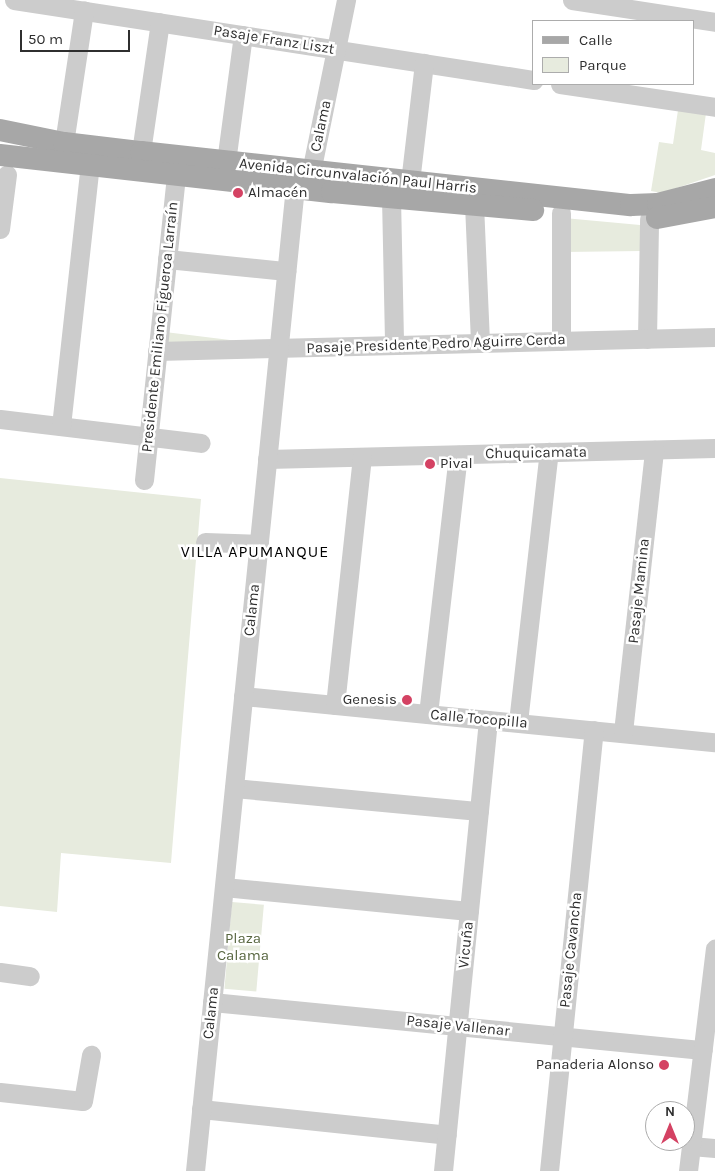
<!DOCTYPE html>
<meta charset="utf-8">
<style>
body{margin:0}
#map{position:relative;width:715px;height:1171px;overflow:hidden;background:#fff;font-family:Karla,sans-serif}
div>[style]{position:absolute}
.green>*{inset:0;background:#e7ebde;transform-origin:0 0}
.minor>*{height:19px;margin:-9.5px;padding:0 9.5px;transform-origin:9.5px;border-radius:9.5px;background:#ccc}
.major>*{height:22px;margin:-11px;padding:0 11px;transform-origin:11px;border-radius:11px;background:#a7a7a7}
.dots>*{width:14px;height:14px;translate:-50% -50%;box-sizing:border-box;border:2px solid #fff;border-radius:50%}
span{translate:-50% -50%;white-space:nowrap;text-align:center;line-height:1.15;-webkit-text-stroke:5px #fff;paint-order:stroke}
.street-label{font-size:15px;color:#2f2f2f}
.poi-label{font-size:15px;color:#2f2f2f}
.left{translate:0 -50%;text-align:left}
.right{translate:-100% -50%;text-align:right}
.park-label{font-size:15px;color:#586640}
.neighbourhood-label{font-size:16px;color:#000;letter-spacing:1px}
.legend{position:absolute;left:532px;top:20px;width:162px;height:65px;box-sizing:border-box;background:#fff;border:1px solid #acacac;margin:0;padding:6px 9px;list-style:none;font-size:15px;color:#2f2f2f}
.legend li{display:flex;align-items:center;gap:10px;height:25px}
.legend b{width:25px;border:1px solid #acacac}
.north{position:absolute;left:645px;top:1101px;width:50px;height:50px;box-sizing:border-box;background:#fff;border:1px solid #acacac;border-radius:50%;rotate:0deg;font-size:14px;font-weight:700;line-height:20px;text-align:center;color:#2f2f2f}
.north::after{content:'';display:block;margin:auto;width:18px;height:22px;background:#d44263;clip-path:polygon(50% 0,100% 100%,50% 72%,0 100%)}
.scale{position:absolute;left:20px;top:30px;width:110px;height:22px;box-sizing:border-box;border:2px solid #2f2f2f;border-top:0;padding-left:6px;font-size:15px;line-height:18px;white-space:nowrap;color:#2f2f2f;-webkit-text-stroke:4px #fff;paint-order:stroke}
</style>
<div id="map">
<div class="green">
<i style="clip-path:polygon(678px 110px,706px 113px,701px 150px,715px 153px,715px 175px,662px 193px,651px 191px,659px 142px,673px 144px)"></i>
<i style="clip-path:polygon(564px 218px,640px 225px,642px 251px,564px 252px)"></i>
<i style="clip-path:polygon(165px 332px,238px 341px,164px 343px)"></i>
<i style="clip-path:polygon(0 478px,201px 499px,171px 863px,61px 853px,57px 912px,0 906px)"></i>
<i style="left:232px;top:902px;width:32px;height:87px;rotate:5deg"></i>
</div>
<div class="minor">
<i style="left:14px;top:0;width:526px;rotate:8.75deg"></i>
<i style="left:572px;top:0;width:145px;rotate:8.7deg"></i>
<i style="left:560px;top:84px;width:157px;rotate:8.4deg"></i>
<i style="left:64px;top:143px;width:134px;rotate:-81.4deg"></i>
<i style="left:141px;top:152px;width:131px;rotate:-81.7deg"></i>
<i style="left:226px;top:162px;width:128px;rotate:-82.4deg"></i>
<i style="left:410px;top:182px;width:120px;rotate:-83.3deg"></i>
<i style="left:391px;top:197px;width:148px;rotate:88.8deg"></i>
<i style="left:474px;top:204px;width:139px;rotate:87.5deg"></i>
<i style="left:561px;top:213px;width:128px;rotate:90deg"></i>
<i style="left:0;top:229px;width:55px;rotate:-82.7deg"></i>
<i style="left:167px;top:259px;width:120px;rotate:5.8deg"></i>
<i style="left:647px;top:339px;width:120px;rotate:-89deg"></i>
<i style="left:157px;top:351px;width:558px;rotate:-1.44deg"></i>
<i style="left:0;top:419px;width:202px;rotate:6.8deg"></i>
<i style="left:61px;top:426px;width:264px;rotate:-83.7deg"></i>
<i style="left:267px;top:459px;width:448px;rotate:-1.4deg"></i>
<i style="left:144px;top:480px;width:308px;rotate:-84deg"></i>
<i style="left:205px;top:542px;width:54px;rotate:2.1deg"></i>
<i style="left:243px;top:696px;width:474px;rotate:5.6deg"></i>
<i style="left:335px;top:705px;width:249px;rotate:-83.8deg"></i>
<i style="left:428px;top:714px;width:261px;rotate:-83.4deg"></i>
<i style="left:518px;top:722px;width:272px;rotate:-83.5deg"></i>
<i style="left:623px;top:732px;width:284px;rotate:-83.7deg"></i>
<i style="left:234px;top:788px;width:246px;rotate:5.4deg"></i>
<i style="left:224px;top:887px;width:246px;rotate:5.6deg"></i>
<i style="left:0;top:972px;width:30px;rotate:8deg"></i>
<i style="left:212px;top:1002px;width:493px;rotate:5.6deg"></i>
<i style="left:0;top:1092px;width:83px;rotate:6.2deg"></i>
<i style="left:83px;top:1101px;width:47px;rotate:-80.1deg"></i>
<i style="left:201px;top:1109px;width:247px;rotate:6deg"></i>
<i style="left:691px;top:1146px;width:24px;rotate:5deg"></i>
<i style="left:195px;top:1171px;width:989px;rotate:-84.2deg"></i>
<i style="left:295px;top:187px;width:22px;rotate:-43deg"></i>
<i style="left:311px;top:172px;width:176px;rotate:-78.5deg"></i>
<i style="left:443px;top:1171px;width:453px;rotate:-84.3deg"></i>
<i style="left:549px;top:1171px;width:443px;rotate:-84.2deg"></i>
<i style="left:688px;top:1171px;width:224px;rotate:-83.1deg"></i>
</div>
<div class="major">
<i style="left:0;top:130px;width:65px;rotate:11.5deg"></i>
<i style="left:64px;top:143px;width:78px;rotate:6.7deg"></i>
<i style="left:141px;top:152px;width:493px;rotate:6.2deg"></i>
<i style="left:631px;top:205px;width:27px;rotate:-2deg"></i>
<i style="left:658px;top:204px;width:59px;rotate:-14.7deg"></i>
<i style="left:0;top:155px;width:334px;rotate:6.4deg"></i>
<i style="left:332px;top:192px;width:202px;rotate:5.1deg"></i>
<i style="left:657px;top:218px;width:59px;rotate:-10.7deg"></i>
</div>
<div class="dots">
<i style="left:238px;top:193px;background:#d44263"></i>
<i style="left:430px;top:464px;background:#d44263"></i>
<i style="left:407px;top:700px;background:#d44263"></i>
<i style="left:664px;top:1065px;background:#d44263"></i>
</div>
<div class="street-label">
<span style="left:274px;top:40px;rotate:9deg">Pasaje Franz Liszt</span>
<span style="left:321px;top:126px;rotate:-78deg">Calama</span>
<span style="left:358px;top:176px;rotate:6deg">Avenida Circunvalación Paul Harris</span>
<span style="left:160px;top:327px;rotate:-84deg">Presidente Emiliano Figueroa Larraín</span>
<span style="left:436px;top:344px;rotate:-2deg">Pasaje Presidente Pedro Aguirre Cerda</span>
<span style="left:536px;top:453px;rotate:-1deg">Chuquicamata</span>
<span style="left:639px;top:591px;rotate:-84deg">Pasaje Mamina</span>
<span style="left:252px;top:610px;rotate:-84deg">Calama</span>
<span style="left:479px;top:719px;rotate:5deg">Calle Tocopilla</span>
<span style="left:466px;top:945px;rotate:-84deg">Vicuña</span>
<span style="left:571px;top:950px;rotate:-84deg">Pasaje Cavancha</span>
<span style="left:211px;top:1013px;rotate:-84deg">Calama</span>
<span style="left:458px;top:1026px;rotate:6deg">Pasaje Vallenar</span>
</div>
<div class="poi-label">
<span class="left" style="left:248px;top:193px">Almacén</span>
<span class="left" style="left:440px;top:464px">Pival</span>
<span class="right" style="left:397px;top:700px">Genesis</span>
<span class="right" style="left:654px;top:1065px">Panaderia Alonso</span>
</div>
<div class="park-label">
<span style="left:243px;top:947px">Plaza<br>Calama</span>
</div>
<div class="neighbourhood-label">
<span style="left:255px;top:552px">VILLA APUMANQUE</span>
</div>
<ul class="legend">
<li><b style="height:6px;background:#a7a7a7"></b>Calle</li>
<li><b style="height:14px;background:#e7ebde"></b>Parque</li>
</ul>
<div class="north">N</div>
<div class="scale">50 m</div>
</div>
